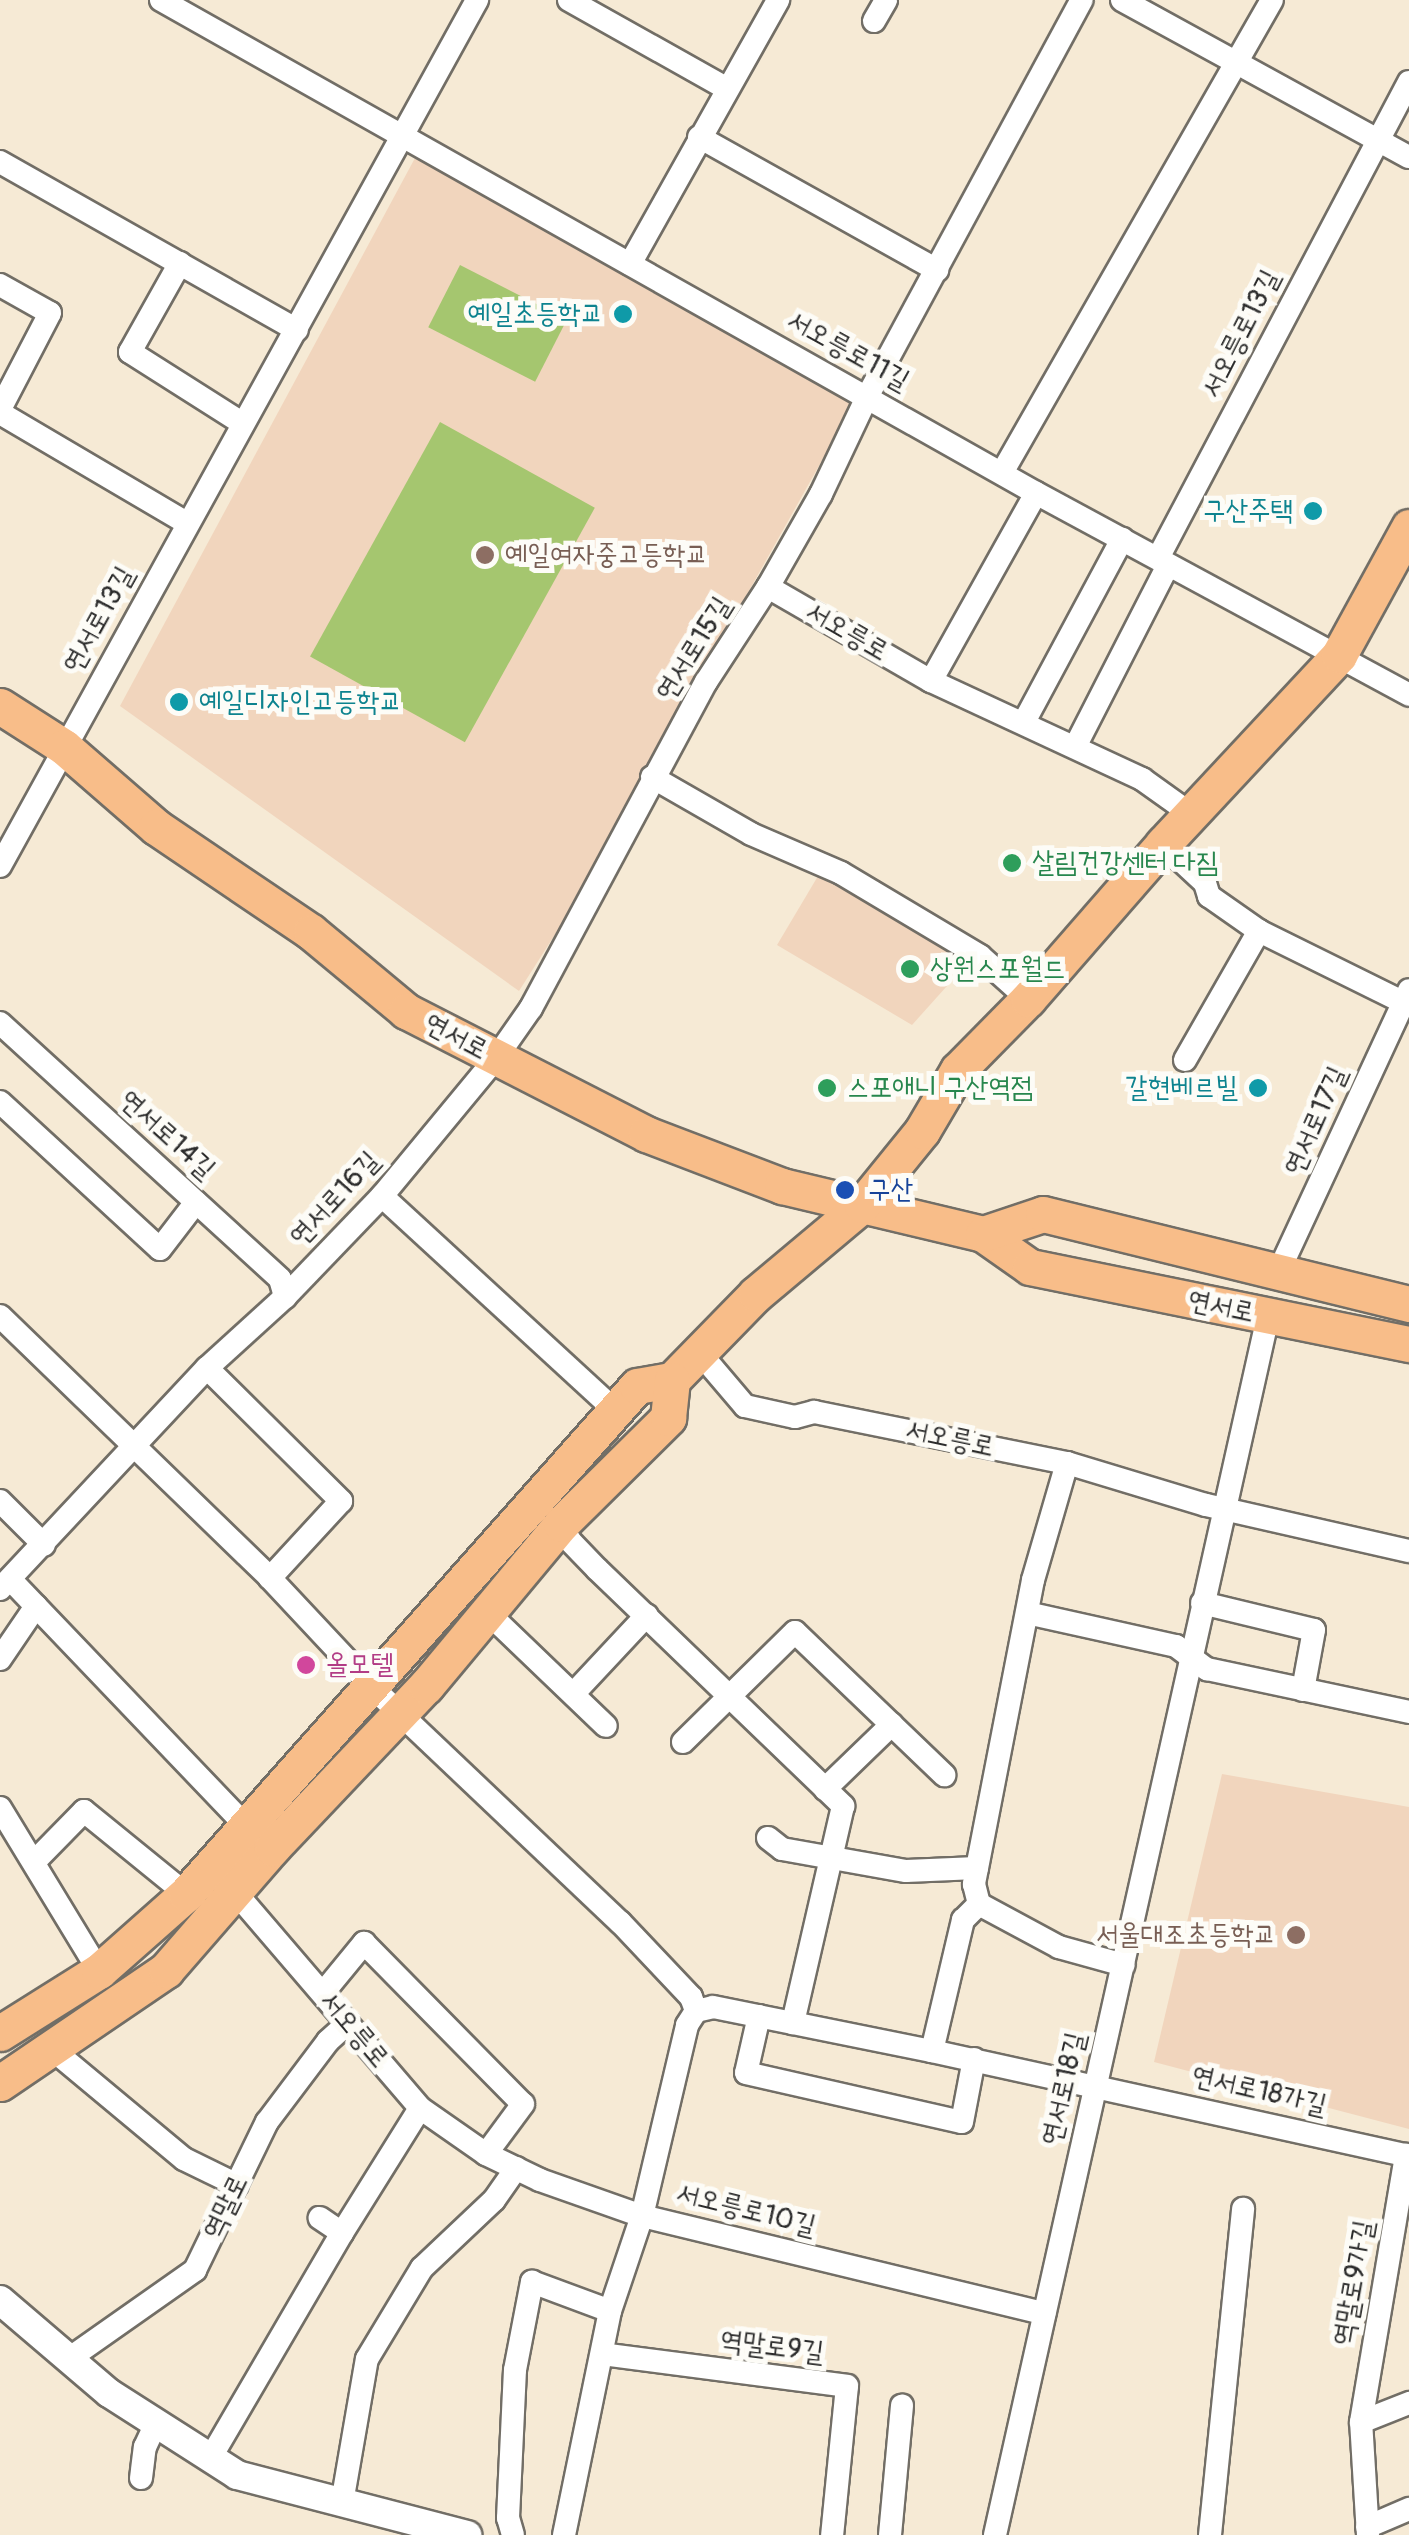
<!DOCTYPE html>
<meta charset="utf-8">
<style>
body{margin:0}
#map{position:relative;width:1409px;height:2535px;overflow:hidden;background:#f6ead5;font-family:Pangolin,"Poor Story",sans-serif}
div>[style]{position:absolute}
.built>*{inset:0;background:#f1d5bd}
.green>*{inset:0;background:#a5c66f;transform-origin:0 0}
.roads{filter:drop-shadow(2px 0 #726e66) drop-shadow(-2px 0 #726e66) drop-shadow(0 2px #726e66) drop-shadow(0 -2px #726e66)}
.minor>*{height:22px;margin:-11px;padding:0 11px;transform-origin:11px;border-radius:11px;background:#fff}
.tertiary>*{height:28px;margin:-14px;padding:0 14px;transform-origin:14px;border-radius:14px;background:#fff}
.primary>*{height:35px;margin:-17.5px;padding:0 17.5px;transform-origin:17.5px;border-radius:17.5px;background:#f8bd89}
.dots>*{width:28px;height:28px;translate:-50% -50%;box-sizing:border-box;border:5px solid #fdfcf7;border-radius:50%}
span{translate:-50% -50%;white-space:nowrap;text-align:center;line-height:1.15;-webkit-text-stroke:10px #fdfcf7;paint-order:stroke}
.culture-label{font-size:28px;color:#0d838f}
.right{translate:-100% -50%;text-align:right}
.left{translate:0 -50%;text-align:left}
.street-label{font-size:28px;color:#2b2b2b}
.education-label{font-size:28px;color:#785e54}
.leisure-label{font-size:28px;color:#27864d}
.transit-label{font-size:28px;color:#164399}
.hotel-label{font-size:28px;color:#b23c85}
</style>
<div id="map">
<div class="built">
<i style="clip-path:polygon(415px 158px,853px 405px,568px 914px,519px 991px,120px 706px)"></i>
<i style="clip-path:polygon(821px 871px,973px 957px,912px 1025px,777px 945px)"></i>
<i style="clip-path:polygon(1222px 1774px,1409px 1807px,1409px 2129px,1154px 2062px)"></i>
</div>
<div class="green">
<i style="left:460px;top:265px;width:120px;height:70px;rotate:27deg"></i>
<i style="left:440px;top:422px;width:177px;height:268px;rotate:29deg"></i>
</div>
<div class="roads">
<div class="minor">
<i style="left:161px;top:0;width:1004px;rotate:29.4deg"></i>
<i style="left:1036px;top:493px;width:424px;rotate:28.4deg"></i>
<i style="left:569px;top:0;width:180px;rotate:29.3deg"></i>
<i style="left:1122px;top:0;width:327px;rotate:28.7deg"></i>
<i style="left:874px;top:21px;width:24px;rotate:-60deg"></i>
<i style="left:699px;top:137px;width:273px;rotate:29.2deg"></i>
<i style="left:0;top:162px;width:341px;rotate:29.5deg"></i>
<i style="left:180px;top:263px;width:102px;rotate:119.3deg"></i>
<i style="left:130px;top:352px;width:133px;rotate:32.4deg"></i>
<i style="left:630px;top:264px;width:303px;rotate:-60.7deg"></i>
<i style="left:0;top:285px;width:57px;rotate:29.2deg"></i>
<i style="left:50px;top:313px;width:108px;rotate:117.5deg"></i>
<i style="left:0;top:413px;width:217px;rotate:30.5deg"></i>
<i style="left:1003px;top:471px;width:542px;rotate:-60.27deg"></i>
<i style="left:1158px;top:558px;width:538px;rotate:-62.2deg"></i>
<i style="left:768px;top:587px;width:188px;rotate:30deg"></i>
<i style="left:931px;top:681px;width:233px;rotate:24.9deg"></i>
<i style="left:1142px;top:779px;width:60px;rotate:35.5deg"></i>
<i style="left:931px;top:681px;width:215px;rotate:-60.8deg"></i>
<i style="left:1024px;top:722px;width:208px;rotate:-61.8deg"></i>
<i style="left:1076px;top:745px;width:202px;rotate:-62.9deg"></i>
<i style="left:652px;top:777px;width:114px;rotate:29.9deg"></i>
<i style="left:751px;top:834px;width:98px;rotate:23.4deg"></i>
<i style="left:841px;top:873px;width:162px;rotate:30.8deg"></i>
<i style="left:980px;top:956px;width:64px;rotate:41.9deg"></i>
<i style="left:1163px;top:844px;width:57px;rotate:42.9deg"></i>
<i style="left:1205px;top:883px;width:14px;rotate:73deg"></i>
<i style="left:1209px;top:896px;width:61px;rotate:35deg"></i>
<i style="left:1259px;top:931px;width:167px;rotate:26.3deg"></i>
<i style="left:0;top:866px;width:989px;rotate:-61.15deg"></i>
<i style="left:0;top:1023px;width:379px;rotate:42.4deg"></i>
<i style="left:280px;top:1279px;width:19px;rotate:74deg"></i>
<i style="left:1185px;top:1060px;width:149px;rotate:-60.2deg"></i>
<i style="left:0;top:1102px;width:217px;rotate:42.6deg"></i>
<i style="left:160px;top:1249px;width:59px;rotate:-52.5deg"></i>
<i style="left:382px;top:1196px;width:316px;rotate:42.6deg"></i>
<i style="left:1277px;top:1275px;width:314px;rotate:-65.1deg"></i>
<i style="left:0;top:1316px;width:376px;rotate:44.1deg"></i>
<i style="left:270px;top:1578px;width:148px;rotate:46.9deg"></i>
<i style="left:371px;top:1686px;width:343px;rotate:43.5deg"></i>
<i style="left:620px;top:1922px;width:103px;rotate:46.6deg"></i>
<i style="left:691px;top:1997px;width:15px;rotate:70deg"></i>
<i style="left:699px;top:1352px;width:71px;rotate:49.6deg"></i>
<i style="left:745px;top:1406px;width:51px;rotate:12.4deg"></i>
<i style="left:795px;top:1417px;width:20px;rotate:-15deg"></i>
<i style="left:814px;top:1412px;width:258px;rotate:11.4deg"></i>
<i style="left:1067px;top:1463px;width:145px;rotate:16.8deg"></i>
<i style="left:1206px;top:1505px;width:208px;rotate:12.8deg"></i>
<i style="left:207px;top:1368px;width:189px;rotate:44.8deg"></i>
<i style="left:341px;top:1501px;width:105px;rotate:132.7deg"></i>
<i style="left:1067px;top:1463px;width:122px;rotate:106.2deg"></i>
<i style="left:1033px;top:1580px;width:310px;rotate:101deg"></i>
<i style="left:974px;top:1884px;width:21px;rotate:76deg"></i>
<i style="left:979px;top:1904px;width:91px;rotate:28.3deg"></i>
<i style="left:1059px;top:1947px;width:67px;rotate:15.5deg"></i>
<i style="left:0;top:1501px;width:62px;rotate:45deg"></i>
<i style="left:561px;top:1524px;width:19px;rotate:62deg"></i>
<i style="left:570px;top:1541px;width:39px;rotate:46deg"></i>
<i style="left:597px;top:1569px;width:342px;rotate:43.9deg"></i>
<i style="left:843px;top:1806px;width:223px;rotate:103deg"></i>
<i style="left:10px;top:1579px;width:342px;rotate:46.3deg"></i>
<i style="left:0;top:1589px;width:303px;rotate:-46.9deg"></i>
<i style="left:207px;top:1368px;width:105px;rotate:-42.3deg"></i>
<i style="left:285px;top:1297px;width:140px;rotate:-46.2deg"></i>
<i style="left:382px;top:1196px;width:179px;rotate:-50.4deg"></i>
<i style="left:496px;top:1058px;width:61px;rotate:-55deg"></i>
<i style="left:531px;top:1008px;width:370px;rotate:-61.8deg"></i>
<i style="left:706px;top:682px;width:113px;rotate:-56.9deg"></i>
<i style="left:768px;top:587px;width:107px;rotate:-60.3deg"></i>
<i style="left:821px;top:494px;width:107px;rotate:-64.6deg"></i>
<i style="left:867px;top:397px;width:451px;rotate:-61.6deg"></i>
<i style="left:1202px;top:1603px;width:115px;rotate:13.6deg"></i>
<i style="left:1314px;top:1630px;width:61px;rotate:100.4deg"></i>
<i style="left:488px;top:1613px;width:163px;rotate:43.8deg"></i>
<i style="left:1027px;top:1613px;width:153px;rotate:12.5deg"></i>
<i style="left:1176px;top:1646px;width:39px;rotate:37deg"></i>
<i style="left:1207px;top:1669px;width:207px;rotate:12deg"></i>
<i style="left:0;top:1659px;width:64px;rotate:-55.8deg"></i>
<i style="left:575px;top:1692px;width:105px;rotate:-46.9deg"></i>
<i style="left:683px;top:1742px;width:157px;rotate:-44.5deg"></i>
<i style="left:795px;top:1632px;width:207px;rotate:43.8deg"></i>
<i style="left:825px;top:1789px;width:93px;rotate:-44.1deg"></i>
<i style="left:0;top:1808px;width:191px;rotate:58.7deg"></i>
<i style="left:768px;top:1838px;width:18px;rotate:38deg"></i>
<i style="left:782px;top:1849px;width:126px;rotate:10.1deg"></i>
<i style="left:906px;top:1871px;width:71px;rotate:-2.4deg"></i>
<i style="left:35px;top:1861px;width:70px;rotate:-45.6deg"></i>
<i style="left:84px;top:1811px;width:132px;rotate:39.1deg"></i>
<i style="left:235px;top:1892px;width:284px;rotate:49.4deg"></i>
<i style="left:420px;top:2108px;width:80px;rotate:34.9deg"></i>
<i style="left:486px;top:2154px;width:60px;rotate:25.7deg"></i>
<i style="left:540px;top:2180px;width:108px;rotate:19.4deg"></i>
<i style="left:642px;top:2216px;width:414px;rotate:13.6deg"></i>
<i style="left:323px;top:1993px;width:65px;rotate:-50.6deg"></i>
<i style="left:364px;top:1943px;width:226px;rotate:45.4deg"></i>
<i style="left:523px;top:2104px;width:62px;rotate:126.5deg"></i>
<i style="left:759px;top:2016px;width:58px;rotate:102.8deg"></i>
<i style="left:746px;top:2073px;width:221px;rotate:12.8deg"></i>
<i style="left:962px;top:2122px;width:64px;rotate:-79.2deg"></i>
<i style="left:53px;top:2050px;width:170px;rotate:39.8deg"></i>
<i style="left:184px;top:2159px;width:59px;rotate:26.1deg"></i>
<i style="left:932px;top:2051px;width:135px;rotate:-76.7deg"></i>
<i style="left:963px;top:1920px;width:23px;rotate:-45deg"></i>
<i style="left:342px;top:2233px;width:147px;rotate:-58deg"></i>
<i style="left:602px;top:2354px;width:247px;rotate:7.4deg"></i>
<i style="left:847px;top:2386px;width:150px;rotate:95.7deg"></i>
<i style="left:70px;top:2358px;width:153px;rotate:-35.1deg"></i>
<i style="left:195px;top:2270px;width:165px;rotate:-64.1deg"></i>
<i style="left:267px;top:2122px;width:101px;rotate:-53deg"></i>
<i style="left:328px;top:2041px;width:27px;rotate:-42deg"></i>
<i style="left:1361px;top:2422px;width:52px;rotate:-21.6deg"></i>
<i style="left:211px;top:2457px;width:259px;rotate:-59.7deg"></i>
<i style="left:342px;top:2233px;width:27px;rotate:-146deg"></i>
<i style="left:141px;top:2478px;width:31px;rotate:-83deg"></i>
<i style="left:145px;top:2447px;width:26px;rotate:-65deg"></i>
<i style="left:342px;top:2503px;width:146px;rotate:-80.2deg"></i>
<i style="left:367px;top:2359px;width:106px;rotate:-58.9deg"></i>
<i style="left:422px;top:2268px;width:99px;rotate:-43.4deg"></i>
<i style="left:494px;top:2200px;width:39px;rotate:-55deg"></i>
<i style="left:1367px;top:2527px;width:46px;rotate:-23.2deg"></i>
<i style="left:513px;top:2535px;width:18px;rotate:-106deg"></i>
<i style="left:508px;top:2518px;width:148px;rotate:-87.3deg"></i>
<i style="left:515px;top:2370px;width:90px;rotate:-79.1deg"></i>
<i style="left:532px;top:2282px;width:83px;rotate:20.4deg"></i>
<i style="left:564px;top:2535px;width:229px;rotate:-78.4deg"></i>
<i style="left:610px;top:2311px;width:100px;rotate:-71.4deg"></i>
<i style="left:642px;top:2216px;width:196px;rotate:-76.7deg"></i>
<i style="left:687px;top:2025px;width:17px;rotate:-57deg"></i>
<i style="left:696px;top:2011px;width:17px;rotate:-13deg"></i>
<i style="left:713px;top:2007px;width:223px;rotate:11.4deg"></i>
<i style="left:932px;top:2051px;width:488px;rotate:12.4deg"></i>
<i style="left:890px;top:2535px;width:130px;rotate:-84.7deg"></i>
<i style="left:995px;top:2535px;width:1248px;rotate:-77.37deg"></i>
<i style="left:1210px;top:2535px;width:328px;rotate:-84.2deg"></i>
<i style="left:1368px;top:2535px;width:113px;rotate:-93.5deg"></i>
<i style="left:1361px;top:2422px;width:271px;rotate:-80.4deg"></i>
</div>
<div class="tertiary">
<i style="left:0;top:2300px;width:143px;rotate:40.5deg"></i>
<i style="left:109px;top:2393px;width:152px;rotate:32.6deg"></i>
<i style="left:237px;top:2475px;width:238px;rotate:14.6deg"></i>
</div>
<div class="primary">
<i style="left:0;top:706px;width:76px;rotate:32.6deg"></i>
<i style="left:64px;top:747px;width:122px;rotate:41deg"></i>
<i style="left:156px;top:827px;width:187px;rotate:34.1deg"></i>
<i style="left:311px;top:932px;width:124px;rotate:39.7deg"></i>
<i style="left:406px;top:1011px;width:270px;rotate:27.1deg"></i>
<i style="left:646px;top:1134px;width:146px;rotate:20.9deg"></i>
<i style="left:782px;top:1186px;width:207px;rotate:13.4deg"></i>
<i style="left:983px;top:1234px;width:57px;rotate:35.1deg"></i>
<i style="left:1030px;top:1267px;width:387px;rotate:11.5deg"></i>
<i style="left:983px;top:1234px;width:63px;rotate:-18.4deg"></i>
<i style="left:1043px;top:1214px;width:377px;rotate:13.8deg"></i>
<i style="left:0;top:2033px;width:117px;rotate:-32.1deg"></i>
<i style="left:99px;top:1971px;width:116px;rotate:-41.5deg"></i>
<i style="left:186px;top:1894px;width:679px;rotate:-48.4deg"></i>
<i style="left:637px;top:1386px;width:36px;rotate:-10deg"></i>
<i style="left:672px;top:1380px;width:120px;rotate:-45.7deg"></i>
<i style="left:756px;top:1294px;width:138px;rotate:-40deg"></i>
<i style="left:862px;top:1205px;width:95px;rotate:-51deg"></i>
<i style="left:922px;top:1131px;width:71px;rotate:-59.5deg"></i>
<i style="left:958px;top:1070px;width:100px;rotate:-45.4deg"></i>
<i style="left:1028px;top:999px;width:206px;rotate:-48.9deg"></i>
<i style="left:1163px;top:844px;width:258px;rotate:-47deg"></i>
<i style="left:1339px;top:655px;width:146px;rotate:-61.3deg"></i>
<i style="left:0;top:2083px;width:201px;rotate:-34.2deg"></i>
<i style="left:166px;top:1970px;width:162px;rotate:-49deg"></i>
<i style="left:272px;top:1848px;width:224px;rotate:-46.5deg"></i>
<i style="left:426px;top:1686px;width:211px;rotate:-50.2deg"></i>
<i style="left:561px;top:1524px;width:151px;rotate:-44.7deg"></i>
<i style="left:668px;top:1418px;width:38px;rotate:-84deg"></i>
</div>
</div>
<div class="dots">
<i style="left:623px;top:314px;background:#0f9aa8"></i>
<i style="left:1313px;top:511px;background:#0f9aa8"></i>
<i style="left:485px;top:555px;background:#8d6e63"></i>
<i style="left:179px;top:702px;background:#0f9aa8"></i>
<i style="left:1012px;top:863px;background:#2e9e5b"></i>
<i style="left:910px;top:969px;background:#2e9e5b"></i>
<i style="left:827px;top:1088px;background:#2e9e5b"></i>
<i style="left:1258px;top:1088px;background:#0f9aa8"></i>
<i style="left:845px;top:1190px;background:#1a4fb4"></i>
<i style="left:306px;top:1665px;background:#d1479c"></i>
<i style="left:1296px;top:1935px;background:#8d6e63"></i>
</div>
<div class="culture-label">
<span class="right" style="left:603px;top:314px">예일초등학교</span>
<span class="right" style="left:1293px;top:511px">구산주택</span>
<span class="left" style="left:199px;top:702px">예일디자인고등학교</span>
<span class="right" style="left:1238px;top:1088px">갈현베르빌</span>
</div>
<div class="street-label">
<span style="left:1241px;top:334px;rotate:-63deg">서오릉로13길</span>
<span style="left:848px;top:351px;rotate:29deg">서오릉로11길</span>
<span style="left:99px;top:620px;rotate:-61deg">연서로13길</span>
<span style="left:847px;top:632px;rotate:30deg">서오릉로</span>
<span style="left:694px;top:649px;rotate:-58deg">연서로15길</span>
<span style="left:456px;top:1037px;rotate:28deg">연서로</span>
<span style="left:1316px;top:1121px;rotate:-66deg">연서로17길</span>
<span style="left:167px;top:1135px;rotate:42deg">연서로14길</span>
<span style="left:335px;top:1199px;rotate:-47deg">연서로16길</span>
<span style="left:1221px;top:1307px;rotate:12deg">연서로</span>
<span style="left:950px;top:1439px;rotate:12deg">서오릉로</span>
<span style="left:354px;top:2030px;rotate:50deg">서오릉로</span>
<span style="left:1064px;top:2089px;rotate:-77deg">연서로18길</span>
<span style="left:1259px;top:2091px;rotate:13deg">연서로18가길</span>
<span style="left:226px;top:2207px;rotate:-64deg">역말로</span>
<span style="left:746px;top:2210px;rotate:14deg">서오릉로10길</span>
<span style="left:1354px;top:2283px;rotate:-80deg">역말로9가길</span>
<span style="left:772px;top:2347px;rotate:7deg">역말로9길</span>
</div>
<div class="education-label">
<span class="left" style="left:505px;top:555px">예일여자중고등학교</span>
<span class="right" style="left:1276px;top:1935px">서울대조초등학교</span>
</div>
<div class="leisure-label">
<span class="left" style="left:1032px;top:863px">살림건강센터 다짐</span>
<span class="left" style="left:930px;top:969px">상원스포월드</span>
<span class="left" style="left:847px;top:1088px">스포애니 구산역점</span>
</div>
<div class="transit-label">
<span class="left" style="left:868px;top:1190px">구산</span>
</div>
<div class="hotel-label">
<span class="left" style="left:326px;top:1665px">올모텔</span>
</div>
</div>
